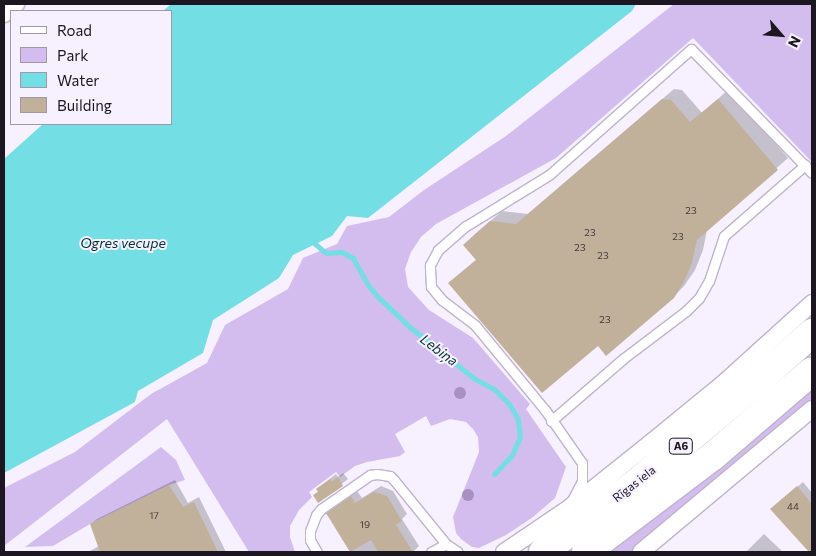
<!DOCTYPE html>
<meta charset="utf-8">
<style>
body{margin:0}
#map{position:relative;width:816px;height:556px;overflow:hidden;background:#f6f0ff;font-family:Commissioner,sans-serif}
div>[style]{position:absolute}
.green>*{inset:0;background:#d3bcee}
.water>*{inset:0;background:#73dee4}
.shadow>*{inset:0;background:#0003}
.stream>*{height:5px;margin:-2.5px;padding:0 2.5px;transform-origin:2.5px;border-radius:2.5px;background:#73dee4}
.building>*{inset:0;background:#c1b09a}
.roads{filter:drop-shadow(1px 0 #bfb4cc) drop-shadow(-1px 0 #bfb4cc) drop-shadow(0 1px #bfb4cc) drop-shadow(0 -1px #bfb4cc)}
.service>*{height:9px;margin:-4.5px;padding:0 4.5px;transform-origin:4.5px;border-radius:4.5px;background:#fff}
.minor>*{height:16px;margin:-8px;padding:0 8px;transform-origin:8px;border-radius:8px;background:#fff}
.trunk>*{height:28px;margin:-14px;padding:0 14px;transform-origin:14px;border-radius:14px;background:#fff}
.trees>*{width:12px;height:12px;margin:-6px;border-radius:50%;background:#a990c2}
span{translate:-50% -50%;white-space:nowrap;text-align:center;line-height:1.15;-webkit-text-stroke:4px #f6f0ff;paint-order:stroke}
.number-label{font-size:10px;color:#443c3e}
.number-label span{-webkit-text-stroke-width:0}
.shield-label span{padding:1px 4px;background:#f6f0ff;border:1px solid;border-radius:4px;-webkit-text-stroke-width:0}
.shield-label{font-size:11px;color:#1b161f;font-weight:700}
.street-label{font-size:12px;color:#1b161f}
.water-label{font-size:14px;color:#003336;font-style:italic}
.frame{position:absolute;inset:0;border:5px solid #1b161f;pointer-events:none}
.legend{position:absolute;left:10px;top:10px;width:162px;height:115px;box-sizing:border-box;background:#f6f0ff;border:1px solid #9e99a5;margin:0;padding:6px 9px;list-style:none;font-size:15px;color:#1b161f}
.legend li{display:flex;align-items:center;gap:10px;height:25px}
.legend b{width:25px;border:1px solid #9e99a5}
.north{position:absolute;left:756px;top:10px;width:50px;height:50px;-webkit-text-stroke:4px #f6f0ff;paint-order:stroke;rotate:117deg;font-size:14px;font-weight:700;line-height:20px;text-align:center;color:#1b161f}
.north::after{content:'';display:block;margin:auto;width:18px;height:22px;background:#1b161f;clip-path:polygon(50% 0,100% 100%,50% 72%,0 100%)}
</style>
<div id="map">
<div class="green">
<i style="clip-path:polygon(674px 4px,812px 4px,812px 162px,693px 38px,556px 158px,436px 224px,421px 237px,411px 252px,405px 269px,408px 287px,429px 310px,473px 338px,530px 404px,526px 409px,566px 467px,555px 498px,533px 517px,506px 535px,479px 548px,472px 547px,461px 539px,456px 533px,453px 517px,479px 452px,478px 437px,473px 429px,466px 422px,450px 419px,431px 426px,426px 416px,395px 434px,405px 452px,400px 456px,367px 462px,355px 466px,340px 477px,336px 472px,309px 492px,312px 497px,299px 510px,290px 526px,290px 537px,295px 552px,249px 552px,167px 419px,4px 546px,4px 488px,75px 452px,151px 394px,207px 363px,225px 325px,288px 289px,303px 258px,337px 244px,347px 226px,389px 217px,424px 190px,506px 136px)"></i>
<i style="clip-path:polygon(812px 389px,812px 402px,633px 552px,608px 552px,698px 484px)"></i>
<i style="clip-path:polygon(161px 447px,176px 460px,185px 480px,169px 485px,90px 524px,53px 546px,25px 547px)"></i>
</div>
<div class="water">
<i style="clip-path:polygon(171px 4px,636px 4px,632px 11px,368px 218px,347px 216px,332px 236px,293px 255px,279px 278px,213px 320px,203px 353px,138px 391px,135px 402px,4px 473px,4px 159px,43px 124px,171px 124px,171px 11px,163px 11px)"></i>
</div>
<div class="shadow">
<i style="clip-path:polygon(674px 89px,682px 90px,702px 113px,729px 89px,788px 158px,707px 230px,703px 250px,695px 270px,684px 286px,673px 297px,598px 344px,461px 273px,477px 259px,464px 245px,475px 234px,502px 211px,528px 214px)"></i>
<i style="clip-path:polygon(343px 473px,348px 479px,319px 502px,314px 495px,319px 491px,317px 489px,336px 474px,338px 477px)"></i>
<i style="clip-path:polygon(175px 480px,188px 503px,199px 497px,226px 552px,88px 552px,99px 546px,91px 524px,97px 519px)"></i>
<i style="clip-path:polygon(803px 482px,812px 493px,812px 543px,807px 548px,777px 504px)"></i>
<i style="clip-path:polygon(381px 486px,393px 491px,407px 514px,402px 519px,419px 546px,413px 552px,351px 552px,328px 513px,357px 491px,362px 498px)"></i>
<i style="clip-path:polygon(764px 534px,783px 552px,746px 552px)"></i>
</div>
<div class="stream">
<i style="left:315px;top:244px;width:14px;rotate:39deg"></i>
<i style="left:326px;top:253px;width:16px;rotate:-4deg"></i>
<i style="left:342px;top:252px;width:13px;rotate:29deg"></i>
<i style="left:353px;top:258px;width:31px;rotate:61deg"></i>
<i style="left:368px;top:285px;width:16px;rotate:50deg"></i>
<i style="left:378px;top:297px;width:45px;rotate:43.2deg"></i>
<i style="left:411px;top:328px;width:82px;rotate:38.6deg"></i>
<i style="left:475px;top:379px;width:21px;rotate:28deg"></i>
<i style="left:494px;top:389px;width:21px;rotate:45deg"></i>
<i style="left:509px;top:404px;width:17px;rotate:59deg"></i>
<i style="left:518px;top:419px;width:18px;rotate:84deg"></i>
<i style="left:520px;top:437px;width:20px;rotate:114deg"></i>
<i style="left:512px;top:455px;width:26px;rotate:133deg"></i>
</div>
<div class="building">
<i style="clip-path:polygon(662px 99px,671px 100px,690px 122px,718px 99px,778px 170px,697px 240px,692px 262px,684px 282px,674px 298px,606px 356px,598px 346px,542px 393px,448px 283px,476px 260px,463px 245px,490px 221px,516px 224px)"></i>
<i style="clip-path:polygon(338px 477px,343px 486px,318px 503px,313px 495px,318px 492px,316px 489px,330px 479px,332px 482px)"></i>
<i style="clip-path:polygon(169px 485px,183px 507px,194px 502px,218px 552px,100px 552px,90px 524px)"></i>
<i style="clip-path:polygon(797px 486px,812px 504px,812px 552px,809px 552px,770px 509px)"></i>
<i style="clip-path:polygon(374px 492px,387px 496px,402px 521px,396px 525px,413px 552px,378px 552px,371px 540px,350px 552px,326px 513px,351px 496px,355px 503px)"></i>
</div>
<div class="roads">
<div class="service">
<i style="left:551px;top:421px;width:96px;rotate:-40.8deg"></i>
<i style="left:624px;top:358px;width:78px;rotate:-37.2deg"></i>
<i style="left:686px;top:311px;width:18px;rotate:-45deg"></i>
<i style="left:699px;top:298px;width:20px;rotate:-60deg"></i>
<i style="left:709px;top:281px;width:47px;rotate:-71.6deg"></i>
<i style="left:724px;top:236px;width:108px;rotate:-41.2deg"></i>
<i style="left:572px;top:500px;width:21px;rotate:-62deg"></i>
<i style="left:582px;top:481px;width:18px;rotate:-90deg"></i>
<i style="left:582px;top:463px;width:65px;rotate:-124.9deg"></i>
<i style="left:545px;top:410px;width:110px;rotate:-129.5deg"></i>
<i style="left:475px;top:325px;width:41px;rotate:-142.9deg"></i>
<i style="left:442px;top:300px;width:17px;rotate:-130deg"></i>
<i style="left:431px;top:287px;width:22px;rotate:-93deg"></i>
<i style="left:430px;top:265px;width:17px;rotate:-62deg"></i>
<i style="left:438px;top:250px;width:37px;rotate:-41deg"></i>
<i style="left:466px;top:226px;width:97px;rotate:-31.6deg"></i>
<i style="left:549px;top:175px;width:190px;rotate:-41.6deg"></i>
<i style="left:691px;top:49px;width:173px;rotate:45.7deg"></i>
<i style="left:446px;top:544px;width:14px;rotate:34deg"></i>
<i style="left:317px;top:552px;width:14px;rotate:-120deg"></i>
<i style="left:310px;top:540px;width:9px;rotate:-90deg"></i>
<i style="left:310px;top:531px;width:17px;rotate:-69deg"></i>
<i style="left:316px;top:515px;width:8px;rotate:-50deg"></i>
<i style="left:321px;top:509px;width:60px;rotate:-34.8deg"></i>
<i style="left:370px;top:475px;width:7px;rotate:-8deg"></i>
<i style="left:377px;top:474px;width:13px;rotate:9deg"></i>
<i style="left:390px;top:476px;width:6px;rotate:45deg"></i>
<i style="left:394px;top:480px;width:82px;rotate:50.9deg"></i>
<i style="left:446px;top:544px;width:17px;rotate:152deg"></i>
</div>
<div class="minor">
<i style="left:4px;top:14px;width:16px;rotate:-40deg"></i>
<i style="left:504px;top:552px;width:78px;rotate:-34.1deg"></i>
<i style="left:569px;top:508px;width:107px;rotate:-38.6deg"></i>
<i style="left:653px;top:441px;width:94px;rotate:-39.4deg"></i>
<i style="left:726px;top:381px;width:116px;rotate:-42.2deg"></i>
<i style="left:641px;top:552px;width:223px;rotate:-39.9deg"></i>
</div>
<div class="trunk">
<i style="left:543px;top:552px;width:114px;rotate:-36.5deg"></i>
<i style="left:635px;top:484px;width:159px;rotate:-39.9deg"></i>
<i style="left:757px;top:382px;width:74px;rotate:-41.7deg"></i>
<i style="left:586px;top:552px;width:159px;rotate:-37.1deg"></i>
<i style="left:713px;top:456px;width:130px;rotate:-40.6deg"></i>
</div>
</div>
<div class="trees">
<i style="left:460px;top:393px"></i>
<i style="left:468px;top:495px"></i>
</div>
<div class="number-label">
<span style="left:691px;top:211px">23</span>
<span style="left:590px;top:233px">23</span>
<span style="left:678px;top:237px">23</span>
<span style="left:580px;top:248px">23</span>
<span style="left:603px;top:256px">23</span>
<span style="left:605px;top:320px">23</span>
<span style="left:793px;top:507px">44</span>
<span style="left:154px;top:516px">17</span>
<span style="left:365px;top:525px">19</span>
</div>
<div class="shield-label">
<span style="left:681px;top:446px">A6</span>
</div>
<div class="street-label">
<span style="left:634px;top:484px;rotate:-38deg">Rīgas iela</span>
</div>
<div class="water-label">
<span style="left:123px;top:243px">Ogres vecupe</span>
<span style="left:439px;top:350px;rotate:37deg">Lebiņa</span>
</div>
<div class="frame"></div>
<ul class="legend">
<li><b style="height:6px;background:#fff"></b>Road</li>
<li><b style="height:14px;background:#d3bcee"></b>Park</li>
<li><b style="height:14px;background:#73dee4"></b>Water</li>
<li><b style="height:14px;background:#c1b09a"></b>Building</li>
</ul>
<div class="north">N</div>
</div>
